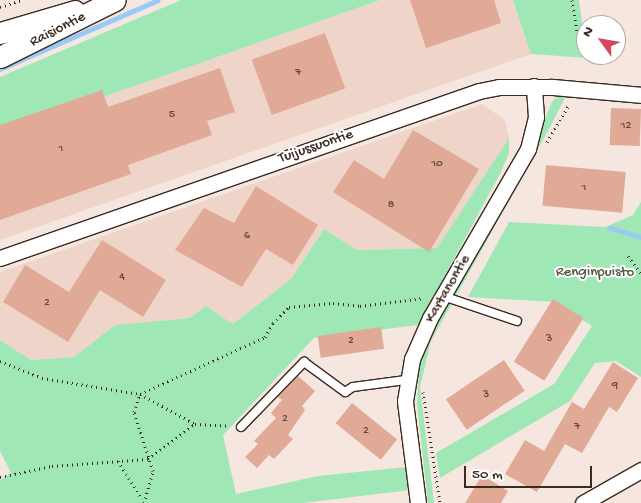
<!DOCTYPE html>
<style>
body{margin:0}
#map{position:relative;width:641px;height:503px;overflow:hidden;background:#f6e6e0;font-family:"Gochi Hand",sans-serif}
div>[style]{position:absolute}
.built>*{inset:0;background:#efd4ca}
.green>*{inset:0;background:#9fe8b6}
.stream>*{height:5px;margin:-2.5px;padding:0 2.5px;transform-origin:2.5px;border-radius:2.5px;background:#99caf6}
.building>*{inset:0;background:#e0aa96;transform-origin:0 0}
.path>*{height:3px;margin-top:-1.5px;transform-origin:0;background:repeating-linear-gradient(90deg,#3b2a1e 0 1px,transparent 0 5px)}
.roads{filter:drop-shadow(1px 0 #3b2a1e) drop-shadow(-1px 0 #3b2a1e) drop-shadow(0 1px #3b2a1e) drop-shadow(0 -1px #3b2a1e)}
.service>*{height:8px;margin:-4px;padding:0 4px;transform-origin:4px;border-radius:4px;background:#fff}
.minor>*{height:15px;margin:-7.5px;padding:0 7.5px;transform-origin:7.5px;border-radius:7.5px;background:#fff}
.secondary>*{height:21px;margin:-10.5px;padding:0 10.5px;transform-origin:10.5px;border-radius:10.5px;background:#fff}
span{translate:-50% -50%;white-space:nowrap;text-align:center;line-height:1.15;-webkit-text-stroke:4px #fff;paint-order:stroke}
.number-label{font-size:12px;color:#644a3c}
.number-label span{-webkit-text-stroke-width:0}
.street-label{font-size:15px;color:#3b2a1e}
.park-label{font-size:15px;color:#545a44}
.north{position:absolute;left:576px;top:15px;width:50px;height:50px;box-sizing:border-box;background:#fff;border:1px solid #b1aaa5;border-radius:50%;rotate:302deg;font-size:14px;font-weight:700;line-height:20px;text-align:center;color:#3b2a1e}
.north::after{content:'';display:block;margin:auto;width:18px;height:22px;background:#d1495b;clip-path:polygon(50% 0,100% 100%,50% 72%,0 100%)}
.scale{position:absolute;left:464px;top:466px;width:128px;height:22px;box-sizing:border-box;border:2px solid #3b2a1e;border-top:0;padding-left:6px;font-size:15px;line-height:18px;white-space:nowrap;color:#3b2a1e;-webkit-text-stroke:4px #fff;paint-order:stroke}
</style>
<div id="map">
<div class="built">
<i style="clip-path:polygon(380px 0,513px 0,531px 54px,0 240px,0 133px)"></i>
<i style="clip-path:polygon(482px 104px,505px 120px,509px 138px,437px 248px,357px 250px,324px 229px,291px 279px,233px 324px,206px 306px,190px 318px,115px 325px,74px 357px,31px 360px,0 340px,0 272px)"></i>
</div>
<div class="green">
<i style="clip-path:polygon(181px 0,380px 0,0 133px,0 77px)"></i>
<i style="clip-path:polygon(513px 0,579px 0,587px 58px,531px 54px)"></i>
<i style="clip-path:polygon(559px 96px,566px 96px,549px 129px,431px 341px,420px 387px,434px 503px,428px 503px,417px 403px,420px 359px,431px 328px,528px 158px,553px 100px)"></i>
<i style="clip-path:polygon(509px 138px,509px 153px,500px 174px,418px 325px,314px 338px,223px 435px,236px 494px,318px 476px,407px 467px,410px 490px,303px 503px,0 503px,0 480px,11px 473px,0 451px,0 340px,31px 360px,74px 357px,115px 325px,190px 318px,206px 306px,233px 324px,291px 279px,324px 229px,357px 250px,437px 248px)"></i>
<i style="clip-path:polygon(641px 202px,641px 377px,616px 361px,595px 363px,570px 401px,440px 478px,436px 453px,554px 384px,592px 326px,555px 302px,468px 297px,509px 222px,605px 227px,633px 215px)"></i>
</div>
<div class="stream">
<i style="left:0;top:69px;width:172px;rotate:-23.6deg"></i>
<i style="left:610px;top:228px;width:32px;rotate:16deg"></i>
</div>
<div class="building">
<i style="clip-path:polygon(410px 0,494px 0,501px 23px,426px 48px)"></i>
<i style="left:325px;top:33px;width:59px;height:78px;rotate:70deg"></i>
<i style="clip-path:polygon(220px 68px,235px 112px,207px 121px,212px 135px,128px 165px,131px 174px,0 220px,0 125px,102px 90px,108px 107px)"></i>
<i style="left:611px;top:108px;width:30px;height:37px;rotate:2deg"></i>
<i style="clip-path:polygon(413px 130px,479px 169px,429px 252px,333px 192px,354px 160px,384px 179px)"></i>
<i style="left:546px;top:165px;width:80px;height:41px;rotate:5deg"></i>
<i style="clip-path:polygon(256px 186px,318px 225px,293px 265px,266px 249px,242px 287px,175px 250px,204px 208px,234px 223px)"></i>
<i style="clip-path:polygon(102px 240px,166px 280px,143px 317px,100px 290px,68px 342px,3px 302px,25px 265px,69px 292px)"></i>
<i style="left:553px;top:299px;width:36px;height:74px;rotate:32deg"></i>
<i style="left:381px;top:327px;width:22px;height:64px;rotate:82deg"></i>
<i style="left:504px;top:360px;width:37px;height:70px;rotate:56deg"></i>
<i style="clip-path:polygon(613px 362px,638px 378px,617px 412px,609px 407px,582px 453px,565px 444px,537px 492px,505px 474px,525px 440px,544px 451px,572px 402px,584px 409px)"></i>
<i style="clip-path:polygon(298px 376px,315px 391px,302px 406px,305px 410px,288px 435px,293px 439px,274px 459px,269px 455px,257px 468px,245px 457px,258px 444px,254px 441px,276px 418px,271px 413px,282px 400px,278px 397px)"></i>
<i style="left:352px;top:403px;width:58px;height:26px;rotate:39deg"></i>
<i style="clip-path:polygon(482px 475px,508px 491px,501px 503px,465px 503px)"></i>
</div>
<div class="path">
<i style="left:572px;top:0;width:32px;rotate:81deg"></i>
<i style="left:0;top:7px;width:22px;rotate:-18deg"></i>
<i style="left:547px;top:142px;width:43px;rotate:-59.3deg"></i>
<i style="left:628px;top:256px;width:22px;rotate:54deg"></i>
<i style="left:0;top:361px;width:45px;rotate:22deg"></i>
<i style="left:42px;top:378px;width:99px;rotate:9.3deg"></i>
<i style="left:140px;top:394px;width:63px;rotate:28.6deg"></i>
<i style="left:423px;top:392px;width:112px;rotate:81.3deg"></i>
<i style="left:118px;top:461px;width:45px;rotate:57.7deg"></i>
<i style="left:0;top:477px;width:53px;rotate:-11.9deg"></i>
<i style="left:52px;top:466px;width:96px;rotate:-4.2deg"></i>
<i style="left:148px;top:459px;width:59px;rotate:-36.7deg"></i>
<i style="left:195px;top:424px;width:35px;rotate:3deg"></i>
<i style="left:144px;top:503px;width:33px;rotate:-74deg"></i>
<i style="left:153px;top:471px;width:62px;rotate:-107.9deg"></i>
<i style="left:134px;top:412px;width:19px;rotate:-72deg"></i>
<i style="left:140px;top:394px;width:137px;rotate:-24.5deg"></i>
<i style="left:265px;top:337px;width:16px;rotate:-60deg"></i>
<i style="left:273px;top:323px;width:23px;rotate:-45deg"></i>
<i style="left:289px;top:307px;width:44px;rotate:-5.2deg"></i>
<i style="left:333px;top:303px;width:27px;rotate:6deg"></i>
<i style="left:360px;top:306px;width:64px;rotate:-7.2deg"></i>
</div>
<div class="roads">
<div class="service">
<i style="left:443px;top:296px;width:78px;rotate:18.7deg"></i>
<i style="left:241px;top:427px;width:91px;rotate:-45.9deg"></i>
<i style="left:304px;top:362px;width:51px;rotate:36.2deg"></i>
<i style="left:345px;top:392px;width:9px;rotate:-32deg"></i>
<i style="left:353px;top:387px;width:53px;rotate:-7.5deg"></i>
</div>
<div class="minor">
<i style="left:0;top:258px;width:507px;rotate:-19.22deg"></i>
<i style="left:479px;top:91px;width:20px;rotate:-11deg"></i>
<i style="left:499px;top:87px;width:53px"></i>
<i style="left:552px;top:87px;width:89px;rotate:5.1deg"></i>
<i style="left:418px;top:503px;width:103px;rotate:-97.3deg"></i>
<i style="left:405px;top:401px;width:43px;rotate:-80.5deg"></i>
<i style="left:412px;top:359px;width:45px;rotate:-66.3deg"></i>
<i style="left:430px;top:318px;width:195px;rotate:-59.9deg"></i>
<i style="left:528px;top:149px;width:33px;rotate:-76deg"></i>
<i style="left:536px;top:117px;width:31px;rotate:-94deg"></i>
<i style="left:583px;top:503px;width:67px;rotate:-29.6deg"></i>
</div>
<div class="secondary">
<i style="left:0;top:33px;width:78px;rotate:-16.3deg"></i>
<i style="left:0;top:57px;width:128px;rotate:-26.4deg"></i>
</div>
</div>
<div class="number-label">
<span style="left:298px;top:74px">7</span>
<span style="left:172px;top:116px">5</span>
<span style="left:626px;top:127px">12</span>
<span style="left:61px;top:150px">1</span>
<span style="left:437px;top:165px">10</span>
<span style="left:584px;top:189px">1</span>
<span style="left:391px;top:206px">8</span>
<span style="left:247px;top:237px">6</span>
<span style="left:122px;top:278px">4</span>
<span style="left:47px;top:304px">2</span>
<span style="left:549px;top:340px">3</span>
<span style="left:351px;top:342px">2</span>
<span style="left:615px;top:387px">9</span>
<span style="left:486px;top:396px">3</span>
<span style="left:285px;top:420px">2</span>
<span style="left:577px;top:428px">7</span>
<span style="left:366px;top:432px">2</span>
</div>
<div class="street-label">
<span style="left:58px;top:30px;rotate:-27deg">Raisiontie</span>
<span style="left:316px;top:147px;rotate:-19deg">Tuijussuontie</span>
<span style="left:448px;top:289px;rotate:-60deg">Kartanontie</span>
</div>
<div class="park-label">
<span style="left:595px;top:273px">Renginpuisto</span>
</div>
<div class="north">N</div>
<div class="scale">50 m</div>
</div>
